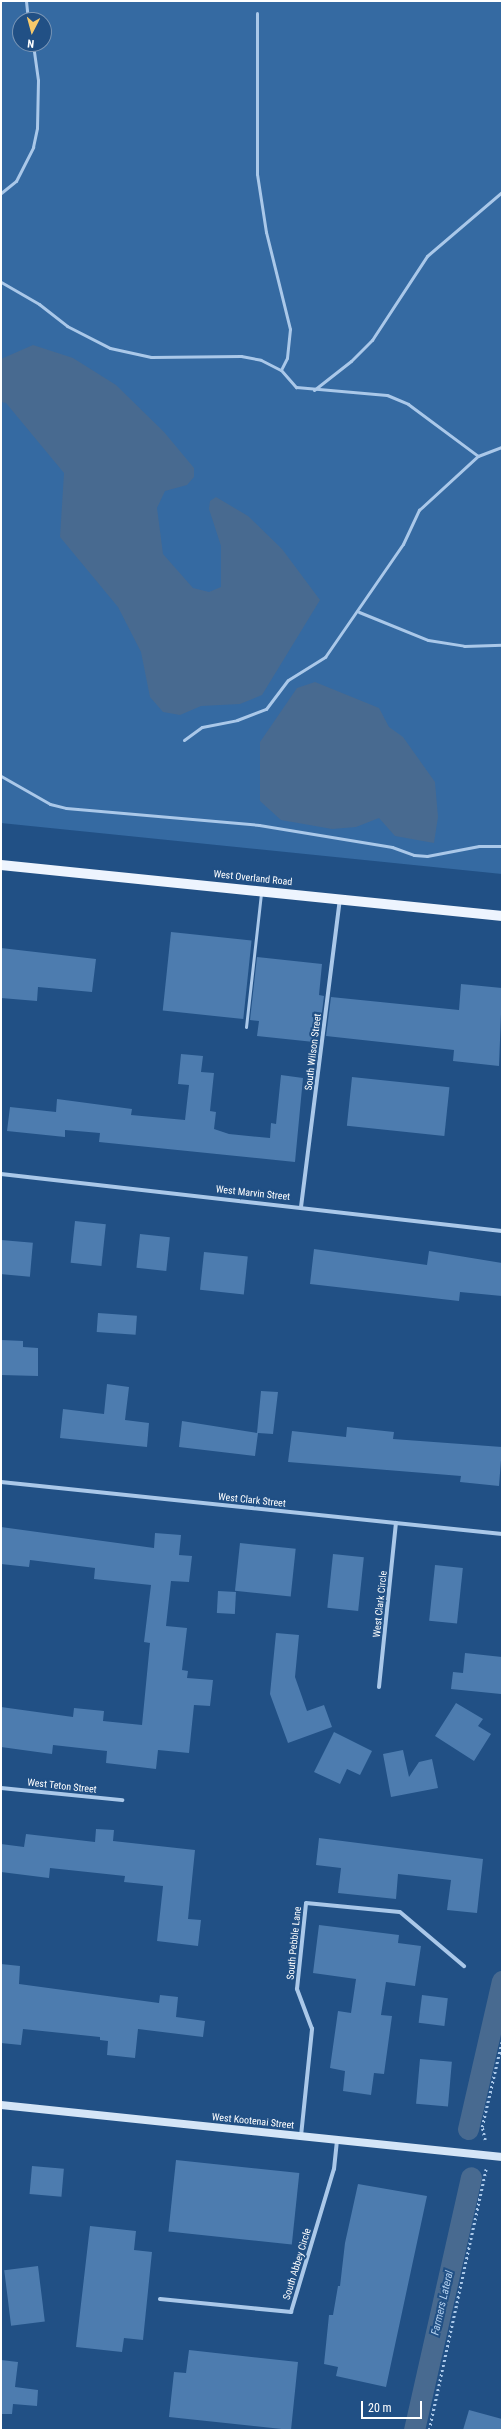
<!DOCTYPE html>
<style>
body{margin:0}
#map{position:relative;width:503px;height:2431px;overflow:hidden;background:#215085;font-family:"Roboto Condensed",sans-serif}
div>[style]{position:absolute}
.green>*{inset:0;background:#356aa2}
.water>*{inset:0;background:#486a90}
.canal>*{height:21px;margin:-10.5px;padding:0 10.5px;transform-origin:10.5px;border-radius:10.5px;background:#486a90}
.building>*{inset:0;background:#4d7caf;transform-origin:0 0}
.path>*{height:2.5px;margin-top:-1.25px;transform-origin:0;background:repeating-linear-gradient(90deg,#aac8e9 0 2px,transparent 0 5px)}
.lane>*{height:3px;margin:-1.5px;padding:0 1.5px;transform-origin:1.5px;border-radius:1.5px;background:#aac8e9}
.street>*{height:4px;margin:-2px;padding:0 2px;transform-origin:2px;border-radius:2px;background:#aac8e9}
.secondary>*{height:8px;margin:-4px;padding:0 4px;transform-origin:4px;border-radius:4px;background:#d4e5f7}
.primary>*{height:10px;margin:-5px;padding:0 5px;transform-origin:5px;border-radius:5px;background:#edf4fe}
span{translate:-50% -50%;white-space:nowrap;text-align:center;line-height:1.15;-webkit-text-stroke:4px #215085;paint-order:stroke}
.street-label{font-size:10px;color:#fff}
.water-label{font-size:11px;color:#b5d2f1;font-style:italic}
.frame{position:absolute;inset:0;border:2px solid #fff;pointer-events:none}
.north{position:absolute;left:12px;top:12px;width:40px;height:40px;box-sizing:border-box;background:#215085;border:1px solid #7a96b6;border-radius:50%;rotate:186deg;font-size:11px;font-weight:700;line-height:16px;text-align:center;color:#fff}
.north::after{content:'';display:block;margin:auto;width:14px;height:18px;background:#f6c96b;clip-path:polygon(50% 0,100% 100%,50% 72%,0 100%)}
.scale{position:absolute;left:361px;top:2401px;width:61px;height:18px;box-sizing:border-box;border:2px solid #fff;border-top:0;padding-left:5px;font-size:12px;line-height:14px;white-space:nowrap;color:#fff;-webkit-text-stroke:3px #215085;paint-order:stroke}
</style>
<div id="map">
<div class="green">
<i style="clip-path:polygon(evenodd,1px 1px,502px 1px,502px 874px,1px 823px,1px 1px,20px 20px,44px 20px,44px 44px,20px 44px,20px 20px)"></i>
</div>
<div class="water">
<i style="clip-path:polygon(33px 345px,73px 358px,116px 385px,164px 432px,194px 468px,194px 477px,187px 485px,165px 491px,157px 508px,163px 554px,193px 588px,209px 592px,221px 587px,221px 546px,209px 509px,210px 501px,216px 497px,248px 516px,282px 549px,320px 600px,262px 695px,240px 704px,201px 706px,180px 715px,163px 712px,150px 697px,141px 652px,118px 607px,60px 537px,64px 473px,6px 403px,1px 402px,1px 359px)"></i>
<i style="clip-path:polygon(315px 682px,379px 708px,389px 727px,403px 737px,435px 782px,438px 817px,434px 843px,395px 836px,379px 818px,356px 827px,332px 829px,281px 820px,260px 801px,260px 742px,297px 688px)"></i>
</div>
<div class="canal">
<i style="left:468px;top:2129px;width:152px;rotate:-77.1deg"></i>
<i style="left:414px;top:2430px;width:259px;rotate:-77.3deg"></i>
</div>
<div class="building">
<i style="left:171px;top:932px;width:81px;height:79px;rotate:6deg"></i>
<i style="clip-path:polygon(1px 948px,96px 959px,92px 992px,38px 987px,37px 1001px,1px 998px)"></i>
<i style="clip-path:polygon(257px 957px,322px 964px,319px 995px,324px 996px,319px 1036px,315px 1035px,314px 1042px,257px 1036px,259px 1021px,250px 1020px)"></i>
<i style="clip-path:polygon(461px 984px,502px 988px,499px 1066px,453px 1061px,454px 1050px,326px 1036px,331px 997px,459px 1010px)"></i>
<i style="clip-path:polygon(181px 1054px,203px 1056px,201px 1072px,214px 1073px,210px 1111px,216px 1112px,214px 1129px,229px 1134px,270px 1138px,271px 1123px,276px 1124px,281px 1075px,303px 1078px,295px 1162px,99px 1142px,100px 1133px,65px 1130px,65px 1137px,7px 1131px,10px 1107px,56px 1112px,57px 1099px,132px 1109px,131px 1115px,185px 1120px,189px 1085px,178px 1084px)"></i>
<i style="left:352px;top:1077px;width:98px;height:49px;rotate:6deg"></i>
<i style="left:75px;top:1221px;width:31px;height:42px;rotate:6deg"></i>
<i style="left:140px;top:1234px;width:30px;height:34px;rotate:6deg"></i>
<i style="left:1px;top:1240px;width:32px;height:34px;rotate:5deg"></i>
<i style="clip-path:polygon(314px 1249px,427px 1265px,429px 1251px,502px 1263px,502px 1296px,460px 1292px,459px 1301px,310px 1284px)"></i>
<i style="left:204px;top:1252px;width:44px;height:38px;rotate:6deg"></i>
<i style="left:98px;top:1313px;width:39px;height:19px;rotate:4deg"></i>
<i style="clip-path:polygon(1px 1340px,23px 1341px,23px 1347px,38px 1348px,38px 1376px,1px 1375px)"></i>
<i style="clip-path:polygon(107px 1384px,129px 1387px,125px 1420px,149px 1423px,147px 1447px,60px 1438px,63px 1409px,104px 1414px)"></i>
<i style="clip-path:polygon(261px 1391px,278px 1392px,273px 1434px,258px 1433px,255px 1456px,179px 1447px,182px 1421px,257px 1433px)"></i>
<i style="clip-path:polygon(347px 1427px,394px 1432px,393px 1439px,502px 1447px,499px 1486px,460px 1482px,461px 1476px,288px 1462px,292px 1431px,346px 1437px)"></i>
<i style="clip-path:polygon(1px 1527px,154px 1548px,155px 1533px,181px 1535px,179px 1555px,192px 1556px,189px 1582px,171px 1581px,166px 1626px,187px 1628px,182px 1670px,188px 1671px,187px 1678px,213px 1680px,210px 1706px,194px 1705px,189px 1753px,158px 1750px,156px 1769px,106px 1763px,107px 1751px,53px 1745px,52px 1754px,1px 1747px,1px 1707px,73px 1717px,74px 1708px,104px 1711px,103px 1721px,142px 1725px,150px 1643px,144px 1642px,151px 1585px,94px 1579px,95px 1568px,30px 1560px,29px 1567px,1px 1564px)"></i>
<i style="left:240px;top:1543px;width:56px;height:48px;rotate:6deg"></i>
<i style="left:333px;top:1554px;width:31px;height:54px;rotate:6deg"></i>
<i style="left:435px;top:1565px;width:28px;height:56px;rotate:6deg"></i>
<i style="left:218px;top:1591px;width:18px;height:22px;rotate:3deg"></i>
<i style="clip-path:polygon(276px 1633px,299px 1635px,295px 1677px,307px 1711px,324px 1705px,332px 1727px,288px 1743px,270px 1694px)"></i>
<i style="clip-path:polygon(465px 1653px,502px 1657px,501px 1694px,451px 1689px,453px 1672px,463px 1673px)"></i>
<i style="clip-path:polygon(456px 1703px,483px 1719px,478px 1726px,491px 1734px,474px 1761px,435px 1736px)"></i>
<i style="clip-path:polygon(334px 1732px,372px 1751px,360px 1775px,347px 1769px,340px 1784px,314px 1772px)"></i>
<i style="clip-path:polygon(403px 1750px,409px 1777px,419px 1762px,432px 1759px,438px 1788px,391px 1797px,383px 1754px)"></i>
<i style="clip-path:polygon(96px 1829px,114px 1830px,113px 1841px,195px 1850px,188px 1919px,201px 1920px,198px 1946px,157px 1941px,163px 1886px,124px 1882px,125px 1876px,50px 1868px,49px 1878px,1px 1872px,1px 1844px,24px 1847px,26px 1834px,95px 1842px)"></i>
<i style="clip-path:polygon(319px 1838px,483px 1859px,477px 1913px,447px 1910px,451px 1880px,398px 1874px,396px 1899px,338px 1893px,341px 1868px,316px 1865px)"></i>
<i style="clip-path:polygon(319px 1925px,399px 1935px,398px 1943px,421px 1946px,415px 1986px,386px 1982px,381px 2015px,392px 2016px,384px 2074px,374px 2073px,371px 2095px,343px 2091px,345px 2071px,330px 2068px,338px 2011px,351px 2013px,356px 1979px,313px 1973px)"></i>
<i style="clip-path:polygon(1px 1964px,20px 1966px,19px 1984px,159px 2003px,160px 1995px,178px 1997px,176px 2017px,205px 2021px,203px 2037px,138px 2029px,135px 2058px,107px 2055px,108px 2041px,100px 2040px,100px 2037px,23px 2029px,21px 2045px,1px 2043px)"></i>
<i style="left:422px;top:1995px;width:26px;height:28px;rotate:7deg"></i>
<i style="left:420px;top:2059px;width:32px;height:45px;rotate:5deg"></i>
<i style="left:176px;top:2160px;width:124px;height:72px;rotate:6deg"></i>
<i style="left:32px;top:2166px;width:32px;height:28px;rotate:5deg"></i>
<i style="clip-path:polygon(358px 2184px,427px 2196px,386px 2387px,336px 2376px,338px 2367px,324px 2364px,329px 2315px,333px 2315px,338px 2286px,340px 2286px,345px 2243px)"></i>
<i style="clip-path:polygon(90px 2226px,136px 2231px,134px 2250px,152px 2252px,143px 2340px,124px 2338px,122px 2352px,76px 2347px)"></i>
<i style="left:38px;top:2266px;width:56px;height:34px;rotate:83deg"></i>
<i style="clip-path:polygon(189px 2350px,298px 2362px,291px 2430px,169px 2417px,174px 2372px,186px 2373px)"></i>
<i style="clip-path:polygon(1px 2360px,18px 2362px,15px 2387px,38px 2390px,37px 2406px,13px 2404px,12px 2414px,1px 2414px)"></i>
<i style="clip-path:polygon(469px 2410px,502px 2419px,502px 2430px,463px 2430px)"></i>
</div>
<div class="path">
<i style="left:485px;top:2140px;width:13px;rotate:-103deg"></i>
<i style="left:482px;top:2127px;width:88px;rotate:-76.9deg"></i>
<i style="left:429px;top:2430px;width:267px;rotate:-77.7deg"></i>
</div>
<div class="lane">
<i style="left:26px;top:1px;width:19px;rotate:84deg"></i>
<i style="left:257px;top:13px;width:161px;rotate:90deg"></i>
<i style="left:257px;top:174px;width:59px;rotate:81.2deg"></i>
<i style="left:266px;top:232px;width:100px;rotate:76.1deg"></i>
<i style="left:290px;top:329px;width:29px;rotate:96deg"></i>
<i style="left:287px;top:358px;width:13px;rotate:117deg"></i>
<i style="left:1px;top:193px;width:19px;rotate:-39deg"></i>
<i style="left:16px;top:181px;width:38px;rotate:-63deg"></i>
<i style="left:33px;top:147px;width:19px;rotate:-78deg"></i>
<i style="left:37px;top:128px;width:48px;rotate:-88.8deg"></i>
<i style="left:38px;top:80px;width:36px;rotate:-98deg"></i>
<i style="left:1px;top:282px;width:44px;rotate:30.1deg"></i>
<i style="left:39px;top:304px;width:36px;rotate:38deg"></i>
<i style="left:67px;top:326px;width:48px;rotate:27.1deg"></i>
<i style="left:110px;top:348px;width:42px;rotate:12.4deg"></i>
<i style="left:151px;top:357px;width:90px;rotate:-0.6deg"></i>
<i style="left:241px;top:356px;width:20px;rotate:11deg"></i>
<i style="left:261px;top:360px;width:22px;rotate:27deg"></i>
<i style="left:281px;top:370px;width:23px;rotate:49deg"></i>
<i style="left:296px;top:387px;width:91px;rotate:5deg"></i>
<i style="left:387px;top:395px;width:23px;rotate:23deg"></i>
<i style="left:408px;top:404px;width:87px;rotate:36.6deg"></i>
<i style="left:314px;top:390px;width:47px;rotate:-38.1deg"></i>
<i style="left:351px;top:361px;width:30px;rotate:-45deg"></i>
<i style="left:372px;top:340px;width:100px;rotate:-56.8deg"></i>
<i style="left:427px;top:256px;width:99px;rotate:-40.5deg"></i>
<i style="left:359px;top:612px;width:74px;rotate:22.1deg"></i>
<i style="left:428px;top:640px;width:36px;rotate:9deg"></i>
<i style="left:464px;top:646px;width:38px;rotate:-2deg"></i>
<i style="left:184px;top:740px;width:22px;rotate:-36deg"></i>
<i style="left:202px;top:727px;width:36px;rotate:-11deg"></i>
<i style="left:237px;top:720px;width:31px;rotate:-21deg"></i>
<i style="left:266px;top:709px;width:36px;rotate:-53deg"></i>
<i style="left:288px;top:680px;width:44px;rotate:-31.9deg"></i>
<i style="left:325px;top:657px;width:137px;rotate:-55.4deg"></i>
<i style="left:403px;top:544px;width:38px;rotate:-65deg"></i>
<i style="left:419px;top:510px;width:80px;rotate:-42.5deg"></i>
<i style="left:478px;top:456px;width:26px;rotate:-21deg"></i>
<i style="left:1px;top:776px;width:56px;rotate:29.7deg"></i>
<i style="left:50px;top:804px;width:16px;rotate:14deg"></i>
<i style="left:66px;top:808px;width:194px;rotate:5deg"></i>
<i style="left:259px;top:825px;width:135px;rotate:9.4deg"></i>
<i style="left:392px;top:847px;width:23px;rotate:20deg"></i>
<i style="left:414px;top:855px;width:13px;rotate:4deg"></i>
<i style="left:427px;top:856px;width:53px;rotate:-10.9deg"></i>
<i style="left:479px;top:846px;width:23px"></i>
<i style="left:246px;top:1027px;width:135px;rotate:-83.6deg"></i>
</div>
<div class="street">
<i style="left:1px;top:1174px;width:504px;rotate:6.49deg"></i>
<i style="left:301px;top:1207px;width:310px;rotate:-82.8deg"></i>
<i style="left:1px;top:1482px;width:504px;rotate:5.93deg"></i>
<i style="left:379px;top:1687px;width:165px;rotate:-84.1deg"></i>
<i style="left:1px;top:1788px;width:122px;rotate:5.7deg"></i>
<i style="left:301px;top:2136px;width:108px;rotate:-84.1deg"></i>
<i style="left:312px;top:2029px;width:43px;rotate:-110.6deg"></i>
<i style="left:297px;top:1989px;width:86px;rotate:-84deg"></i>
<i style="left:306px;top:1903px;width:94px;rotate:5.5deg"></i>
<i style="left:400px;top:1912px;width:84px;rotate:40.2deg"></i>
<i style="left:160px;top:2299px;width:132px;rotate:5.7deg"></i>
<i style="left:291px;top:2312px;width:149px;rotate:-73.3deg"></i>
<i style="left:334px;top:2169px;width:29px;rotate:-84deg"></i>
</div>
<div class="secondary">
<i style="left:1px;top:2105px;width:504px;rotate:5.93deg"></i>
</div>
<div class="primary">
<i style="left:1px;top:865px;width:504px;rotate:5.81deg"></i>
</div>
<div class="street-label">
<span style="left:253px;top:878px;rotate:6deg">West Overland Road</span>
<span style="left:313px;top:1052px;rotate:-83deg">South Wilson Street</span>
<span style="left:253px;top:1193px;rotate:6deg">West Marvin Street</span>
<span style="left:252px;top:1500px;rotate:6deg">West Clark Street</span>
<span style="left:380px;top:1604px;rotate:-84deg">West Clark Circle</span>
<span style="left:62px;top:1786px;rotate:6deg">West Teton Street</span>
<span style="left:294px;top:1943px;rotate:-84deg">South Pebble Lane</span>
<span style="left:253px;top:2121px;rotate:6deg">West Kootenai Street</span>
<span style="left:297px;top:2264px;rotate:-73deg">South Abbey Circle</span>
</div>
<div class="water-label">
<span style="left:443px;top:2303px;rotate:-77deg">Farmers Lateral</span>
</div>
<div class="frame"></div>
<div class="north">N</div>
<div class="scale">20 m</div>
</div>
